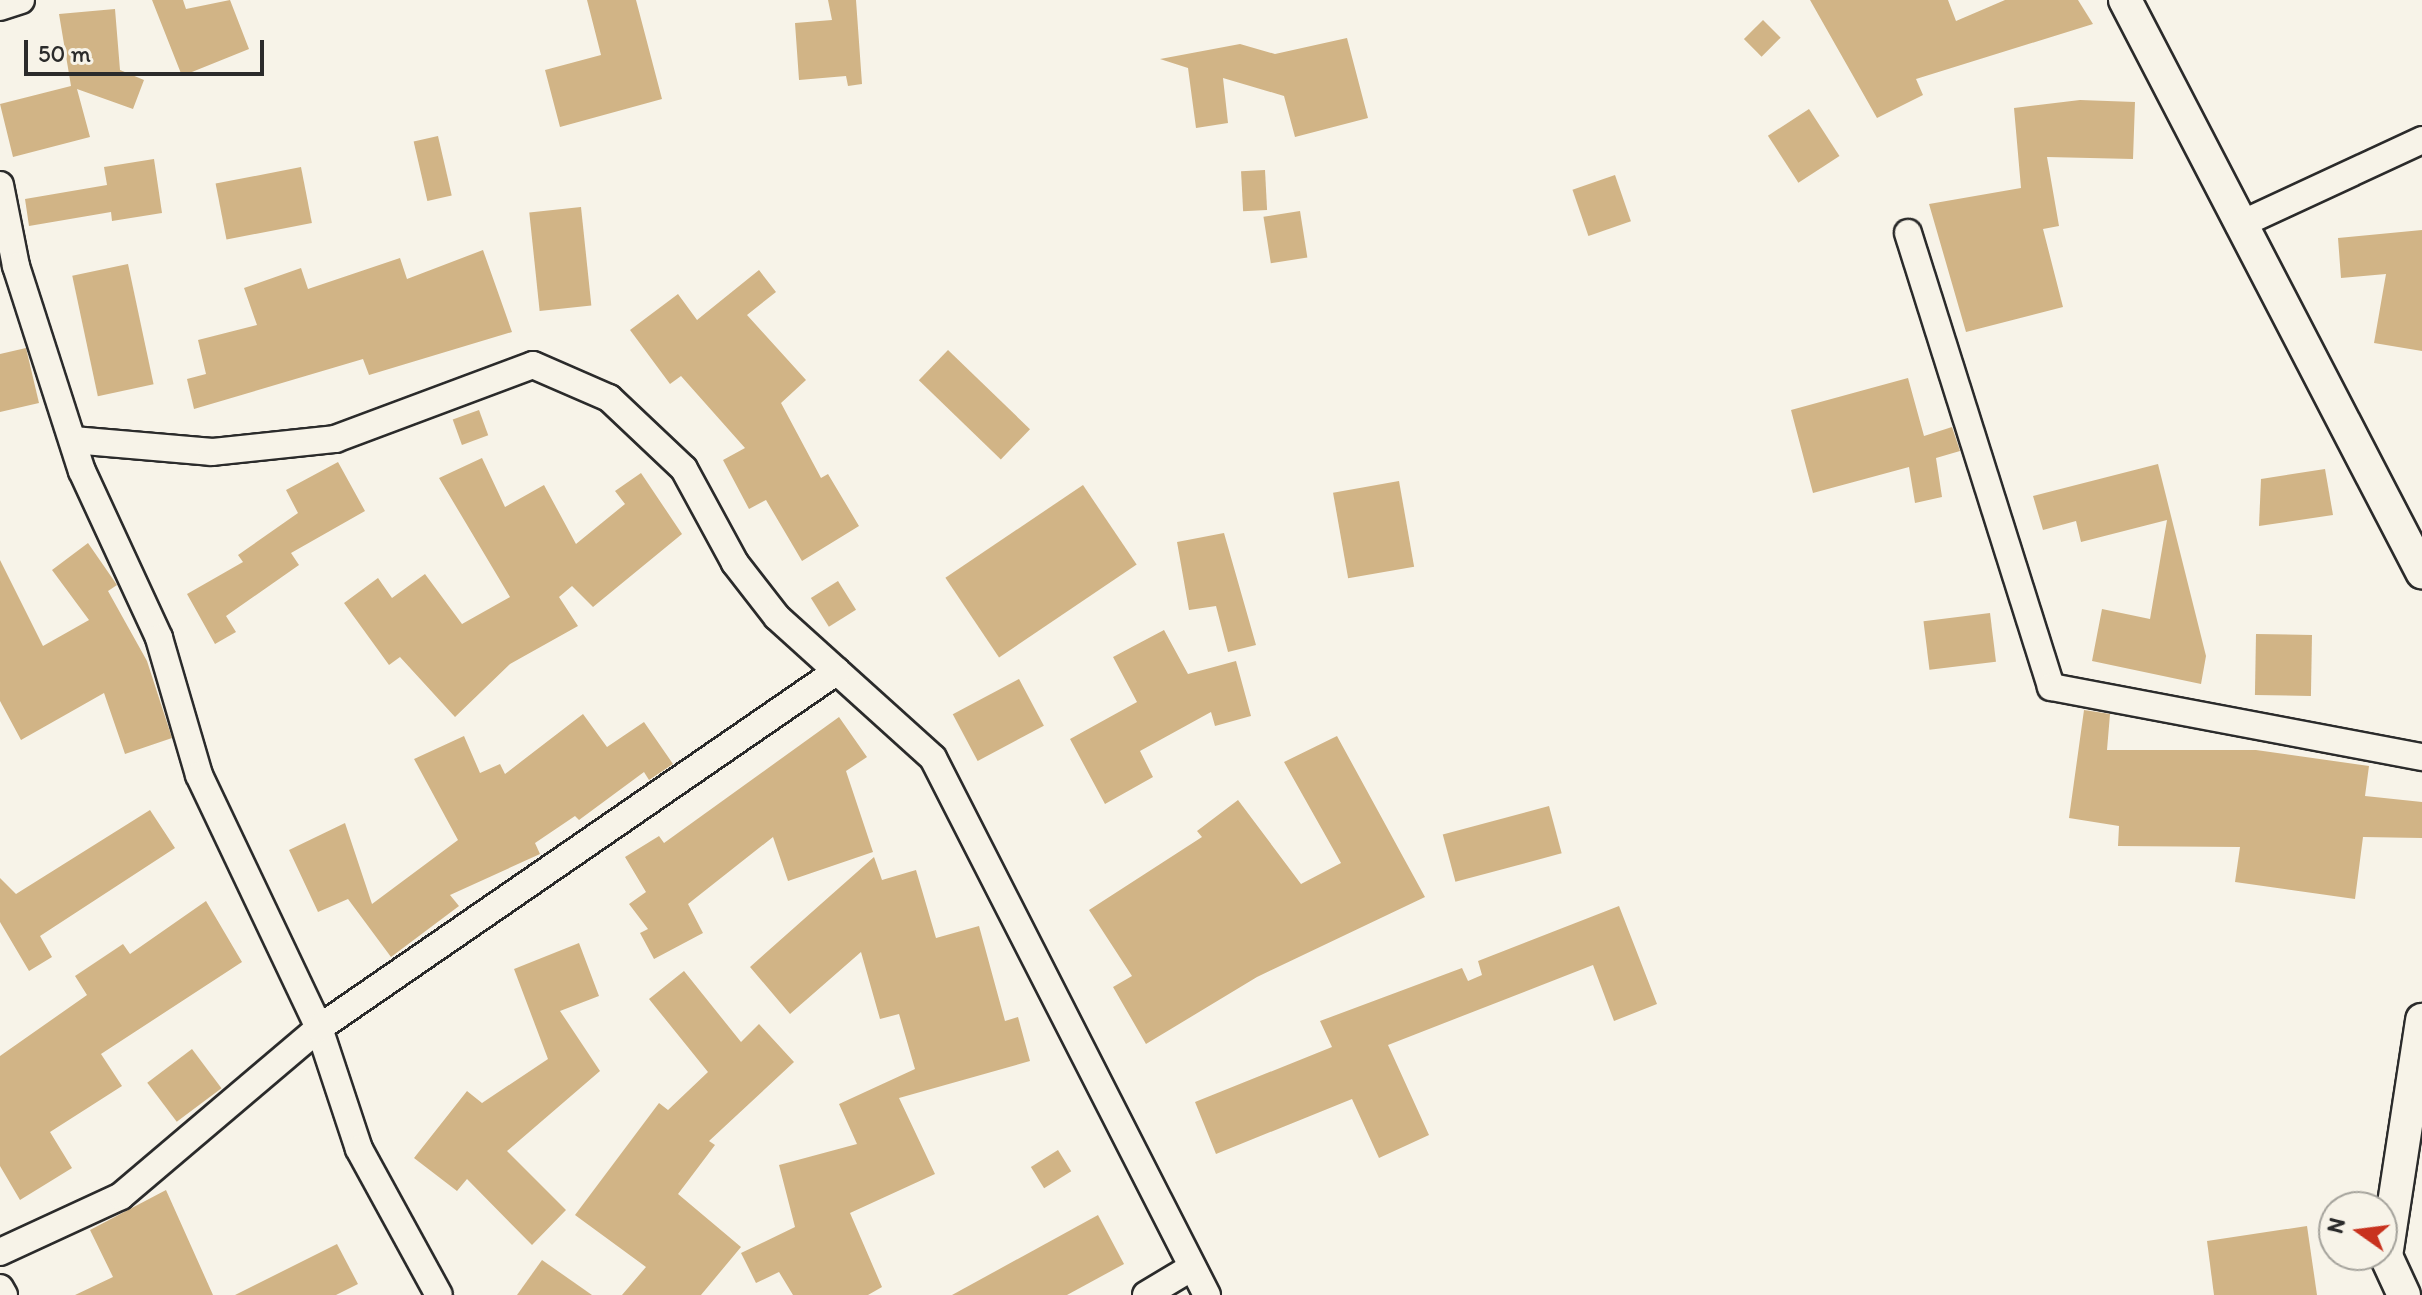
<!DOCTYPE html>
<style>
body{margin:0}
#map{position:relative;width:2422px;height:1295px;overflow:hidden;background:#f7f3e8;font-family:Itim,sans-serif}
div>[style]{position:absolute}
.building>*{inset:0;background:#d1b486;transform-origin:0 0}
.roads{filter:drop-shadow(2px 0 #2b2b2b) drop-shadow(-2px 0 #2b2b2b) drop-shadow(0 2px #2b2b2b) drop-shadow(0 -2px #2b2b2b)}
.minor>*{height:26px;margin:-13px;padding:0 13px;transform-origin:13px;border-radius:13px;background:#f7f3e8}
.tertiary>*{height:32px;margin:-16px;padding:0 16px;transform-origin:16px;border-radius:16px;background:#f7f3e8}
span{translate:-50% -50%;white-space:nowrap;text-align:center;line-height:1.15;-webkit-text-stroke:8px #f7f3e8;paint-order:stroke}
.north{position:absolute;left:2318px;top:1191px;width:80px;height:80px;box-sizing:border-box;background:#f7f3e8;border:2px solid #a5a39c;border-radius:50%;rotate:284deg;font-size:22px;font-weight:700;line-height:32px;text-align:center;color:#2b2b2b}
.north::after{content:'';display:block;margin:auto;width:28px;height:36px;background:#c8321e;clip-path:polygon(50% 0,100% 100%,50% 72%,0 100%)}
.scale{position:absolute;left:24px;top:40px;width:240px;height:36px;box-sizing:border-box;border:4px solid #2b2b2b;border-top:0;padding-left:10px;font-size:24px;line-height:28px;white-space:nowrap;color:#2b2b2b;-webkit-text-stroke:6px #f7f3e8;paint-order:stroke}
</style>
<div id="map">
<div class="building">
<i style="clip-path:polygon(152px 0,183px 0,186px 9px,230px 0,249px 49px,182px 76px)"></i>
<i style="clip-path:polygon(587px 0,636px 0,662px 99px,560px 127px,545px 70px,601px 55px)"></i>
<i style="clip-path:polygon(828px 0,856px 0,862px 84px,848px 86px,846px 76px,799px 80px,795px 23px,832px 20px)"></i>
<i style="clip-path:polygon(1810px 0,1948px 0,1956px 21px,2005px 0,2078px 0,2093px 24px,1916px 79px,1923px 95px,1877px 118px)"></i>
<i style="clip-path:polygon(115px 9px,120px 70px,144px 80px,133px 109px,77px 89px,90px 137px,13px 157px,0 104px,71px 86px,59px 14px)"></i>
<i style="left:1763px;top:20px;width:25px;height:27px;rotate:45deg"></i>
<i style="clip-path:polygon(1347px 38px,1368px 118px,1295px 137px,1284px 96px,1223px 78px,1228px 123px,1196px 128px,1188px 68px,1160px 59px,1240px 44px,1275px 54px)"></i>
<i style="clip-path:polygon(2080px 100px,2135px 102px,2133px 159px,2047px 157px,2059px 226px,2043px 229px,2063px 307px,1966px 332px,1929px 204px,2021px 188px,2014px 108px)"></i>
<i style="left:1809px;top:109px;width:56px;height:49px;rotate:57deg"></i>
<i style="left:438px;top:136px;width:61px;height:25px;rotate:77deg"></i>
<i style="clip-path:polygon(154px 159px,162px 213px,112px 221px,111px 212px,29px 226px,25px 199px,107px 185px,104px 167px)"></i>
<i style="left:301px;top:167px;width:57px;height:87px;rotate:79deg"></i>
<i style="left:1265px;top:170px;width:40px;height:24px;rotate:87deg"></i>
<i style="left:1615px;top:175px;width:49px;height:45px;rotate:71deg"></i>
<i style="left:581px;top:207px;width:99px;height:52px;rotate:84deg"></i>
<i style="left:1300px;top:211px;width:47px;height:37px;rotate:81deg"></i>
<i style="clip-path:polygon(2422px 230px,2422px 351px,2374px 343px,2386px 274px,2341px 278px,2338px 238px)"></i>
<i style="clip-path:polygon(483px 250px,512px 332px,369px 375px,363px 359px,194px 409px,187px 379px,206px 374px,198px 340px,257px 325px,244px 288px,301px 268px,308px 289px,400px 258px,407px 279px)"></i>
<i style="left:128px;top:264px;width:123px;height:57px;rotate:78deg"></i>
<i style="clip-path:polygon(759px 270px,776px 292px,747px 315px,806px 380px,781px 403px,821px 478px,828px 474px,859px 526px,802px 561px,766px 500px,749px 509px,723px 460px,745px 448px,681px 376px,670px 384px,630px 330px,678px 294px,697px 320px)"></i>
<i style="clip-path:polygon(26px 348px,39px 403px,0 412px,0 354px)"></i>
<i style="left:948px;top:350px;width:114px;height:42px;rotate:44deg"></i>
<i style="clip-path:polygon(1908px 378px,1924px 436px,1952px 427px,1960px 451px,1936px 458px,1942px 497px,1915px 503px,1909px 467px,1813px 493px,1791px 410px)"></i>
<i style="left:479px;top:410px;width:27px;height:28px;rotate:70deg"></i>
<i style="clip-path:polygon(482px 458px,505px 507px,544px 485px,576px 544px,625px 504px,615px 491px,641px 473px,682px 534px,593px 607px,572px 586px,559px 597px,578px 626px,510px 664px,455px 717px,400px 657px,389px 665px,344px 603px,378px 578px,392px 598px,425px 574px,462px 624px,510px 597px,439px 478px)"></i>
<i style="clip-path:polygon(338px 462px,365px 511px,291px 553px,299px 565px,226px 616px,236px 632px,215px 644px,187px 594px,243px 562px,238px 555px,298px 513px,286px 490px)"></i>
<i style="clip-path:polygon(2158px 464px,2206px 656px,2201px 684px,2092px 661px,2102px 609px,2150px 619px,2167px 520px,2081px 542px,2076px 521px,2043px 530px,2033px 496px)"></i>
<i style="clip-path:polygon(2325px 469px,2333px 515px,2259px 526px,2261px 479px)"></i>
<i style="left:1399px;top:481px;width:87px;height:67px;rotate:80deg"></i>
<i style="left:1083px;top:485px;width:96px;height:166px;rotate:56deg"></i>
<i style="clip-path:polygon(1224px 533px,1256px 645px,1228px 652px,1216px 606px,1189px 610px,1177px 542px)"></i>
<i style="clip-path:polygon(88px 543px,117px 585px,108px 591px,147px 661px,172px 738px,125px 754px,104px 693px,21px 740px,0 701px,0 560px,43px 646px,89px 620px,52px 570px)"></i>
<i style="left:838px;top:581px;width:34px;height:32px;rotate:58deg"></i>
<i style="left:1990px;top:613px;width:49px;height:67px;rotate:83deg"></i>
<i style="clip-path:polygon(1164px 630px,1188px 674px,1236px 661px,1251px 716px,1215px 726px,1211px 712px,1140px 751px,1153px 777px,1105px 804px,1070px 739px,1137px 702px,1113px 657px)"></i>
<i style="left:2256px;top:634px;width:56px;height:61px;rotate:1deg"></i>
<i style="left:1019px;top:679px;width:53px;height:75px;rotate:62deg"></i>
<i style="clip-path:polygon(2084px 710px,2110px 714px,2107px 750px,2256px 750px,2369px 766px,2365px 796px,2422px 802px,2422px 838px,2363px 837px,2355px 899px,2235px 882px,2240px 847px,2118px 846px,2119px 826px,2069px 818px)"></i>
<i style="clip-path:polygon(583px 714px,607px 747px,644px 722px,673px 764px,649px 780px,644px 772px,579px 820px,575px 816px,535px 843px,540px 854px,450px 895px,459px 906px,391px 957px,348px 899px,318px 912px,289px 850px,345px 823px,372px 904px,458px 840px,414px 759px,464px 736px,480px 773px,500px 764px,505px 774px)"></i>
<i style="clip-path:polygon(839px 717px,867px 757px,846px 771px,873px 852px,788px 881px,773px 837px,688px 904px,703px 933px,654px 959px,640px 933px,648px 929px,629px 904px,646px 892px,625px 857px,659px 836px,664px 843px)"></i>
<i style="clip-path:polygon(1337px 736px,1425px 897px,1257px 977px,1146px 1044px,1113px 987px,1132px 976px,1089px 910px,1202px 837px,1197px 831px,1238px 800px,1301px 884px,1341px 863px,1284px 762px)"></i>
<i style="left:1549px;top:806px;width:49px;height:110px;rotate:75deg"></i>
<i style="clip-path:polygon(150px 810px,175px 848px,40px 936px,52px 957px,29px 971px,0 922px,0 878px,16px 894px)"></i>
<i style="clip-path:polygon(874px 857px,882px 880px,916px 870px,936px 938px,979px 926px,1005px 1021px,1018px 1017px,1030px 1061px,899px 1098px,935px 1174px,850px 1213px,882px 1287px,868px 1295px,793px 1295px,779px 1272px,756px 1283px,741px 1253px,795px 1227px,779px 1165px,857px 1144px,839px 1104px,915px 1069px,899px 1014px,880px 1019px,861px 952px,790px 1014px,750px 967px)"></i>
<i style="clip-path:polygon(206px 901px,242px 962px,101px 1054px,122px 1086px,50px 1132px,72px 1168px,20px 1200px,0 1166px,0 1056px,87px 995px,75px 976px,123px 944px,130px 954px)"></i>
<i style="clip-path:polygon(1619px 906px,1657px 1004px,1614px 1021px,1593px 965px,1388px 1045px,1429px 1135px,1379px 1158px,1352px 1099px,1216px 1154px,1195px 1102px,1332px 1047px,1320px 1021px,1462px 968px,1468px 981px,1482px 975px,1478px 961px)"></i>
<i style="clip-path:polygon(579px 943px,599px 996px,560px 1011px,600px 1071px,507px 1151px,566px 1210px,532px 1245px,467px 1179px,457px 1191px,414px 1158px,467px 1091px,482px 1103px,548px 1059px,514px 969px)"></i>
<i style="clip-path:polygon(684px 971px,741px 1042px,759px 1024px,794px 1062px,709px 1141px,715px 1145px,678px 1194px,741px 1247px,701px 1295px,622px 1295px,646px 1267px,575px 1215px,659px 1103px,668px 1110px,708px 1072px,649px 999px)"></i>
<i style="left:192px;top:1049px;width:49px;height:56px;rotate:53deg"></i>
<i style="left:1058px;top:1150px;width:25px;height:32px;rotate:58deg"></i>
<i style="clip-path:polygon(166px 1190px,213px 1295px,75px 1295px,113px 1277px,90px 1230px)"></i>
<i style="clip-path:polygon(1098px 1215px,1124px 1264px,1067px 1295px,952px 1295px)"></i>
<i style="clip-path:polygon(2307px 1226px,2317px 1295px,2214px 1295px,2207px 1241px)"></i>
<i style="clip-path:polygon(337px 1244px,358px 1284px,336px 1295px,235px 1295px)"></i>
<i style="clip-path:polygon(542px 1260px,592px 1295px,517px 1295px)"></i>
</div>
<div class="roads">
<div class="minor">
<i style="left:0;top:7px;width:22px;rotate:-18deg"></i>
<i style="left:0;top:185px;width:83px;rotate:78.8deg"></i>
<i style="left:16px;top:266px;width:215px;rotate:72.2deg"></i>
<i style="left:82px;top:471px;width:184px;rotate:65.2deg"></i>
<i style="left:159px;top:638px;width:143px;rotate:73.7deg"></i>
<i style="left:199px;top:775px;width:280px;rotate:64.6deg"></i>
<i style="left:319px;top:1028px;width:127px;rotate:71.7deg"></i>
<i style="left:359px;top:1149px;width:166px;rotate:61.3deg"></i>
<i style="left:2239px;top:225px;width:202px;rotate:-24.9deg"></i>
<i style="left:1908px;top:233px;width:476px;rotate:72.5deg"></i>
<i style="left:2051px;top:687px;width:378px;rotate:10.7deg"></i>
<i style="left:73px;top:440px;width:140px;rotate:4.9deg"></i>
<i style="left:212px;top:452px;width:124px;rotate:-6deg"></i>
<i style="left:335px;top:439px;width:211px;rotate:-20.5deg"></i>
<i style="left:533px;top:365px;width:83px;rotate:23.5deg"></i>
<i style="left:609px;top:398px;width:103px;rotate:43.4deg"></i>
<i style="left:684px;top:469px;width:107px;rotate:61.5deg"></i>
<i style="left:735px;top:563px;width:68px;rotate:52.1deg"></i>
<i style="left:777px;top:617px;width:210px;rotate:42.1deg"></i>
<i style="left:933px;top:758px;width:603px;rotate:62.97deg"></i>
<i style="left:0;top:1252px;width:133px;rotate:-24.8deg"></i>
<i style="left:121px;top:1196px;width:260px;rotate:-40.3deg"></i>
<i style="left:319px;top:1028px;width:629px;rotate:-34.57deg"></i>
<i style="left:0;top:1288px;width:8px;rotate:60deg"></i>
<i style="left:1146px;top:1295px;width:52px;rotate:-31deg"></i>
</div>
<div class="tertiary">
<i style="left:2125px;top:0;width:645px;rotate:62.56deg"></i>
<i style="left:2404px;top:1295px;width:43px;rotate:-114.8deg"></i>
<i style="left:2386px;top:1256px;width:239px;rotate:-81.3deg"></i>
</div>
</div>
<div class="north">N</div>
<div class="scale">50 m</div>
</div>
